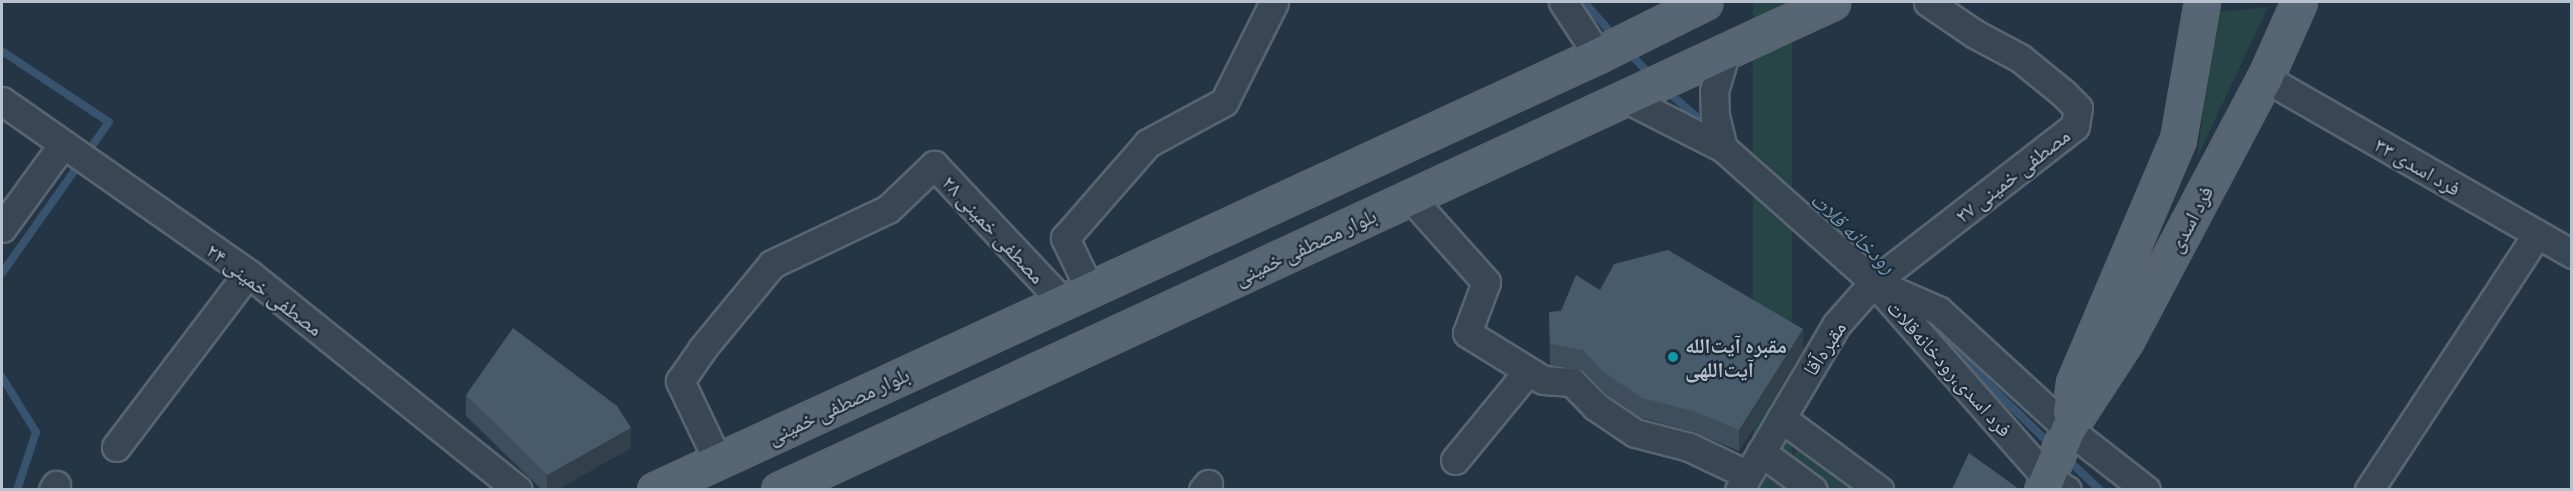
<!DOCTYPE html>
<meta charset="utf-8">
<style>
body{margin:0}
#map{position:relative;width:2573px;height:491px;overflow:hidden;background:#243545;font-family:Barlow,"Noto Naskh Arabic",sans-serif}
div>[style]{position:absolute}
.green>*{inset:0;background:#274546;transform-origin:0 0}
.stream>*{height:8px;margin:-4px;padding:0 4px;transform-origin:4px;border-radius:4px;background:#37536d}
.roads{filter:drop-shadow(2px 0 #586571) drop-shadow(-2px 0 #586571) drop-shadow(0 2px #586571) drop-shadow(0 -2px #586571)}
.minor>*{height:27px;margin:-13.5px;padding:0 13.5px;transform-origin:13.5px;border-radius:13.5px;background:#394754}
.major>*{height:33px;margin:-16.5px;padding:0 16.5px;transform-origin:16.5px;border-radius:16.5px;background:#576674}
.wall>*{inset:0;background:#3e4e5c}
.shaded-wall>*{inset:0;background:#32404b}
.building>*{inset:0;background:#485b6b}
.dots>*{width:16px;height:16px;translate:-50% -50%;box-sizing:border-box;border:3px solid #1e2c39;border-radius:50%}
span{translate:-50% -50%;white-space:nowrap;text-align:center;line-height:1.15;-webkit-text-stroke:4.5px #1e2c39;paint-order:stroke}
.street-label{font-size:21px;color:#b7c2ce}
.poi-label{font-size:21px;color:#b7c2ce;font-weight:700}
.left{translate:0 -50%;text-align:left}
.water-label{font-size:22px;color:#7496b3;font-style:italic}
.frame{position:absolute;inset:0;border:3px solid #b7c2ce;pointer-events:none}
</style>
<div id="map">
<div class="green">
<i style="left:1753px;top:2px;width:39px;height:1055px"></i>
<i style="clip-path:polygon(2268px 7px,2197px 158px,2216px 12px)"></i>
<i style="clip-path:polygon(1800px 448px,1857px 489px,1828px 489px,1789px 460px)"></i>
</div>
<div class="stream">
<i style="left:1584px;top:2px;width:47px;rotate:48.5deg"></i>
<i style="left:1626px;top:49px;width:38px;rotate:47deg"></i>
<i style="left:2px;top:51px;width:128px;rotate:33.6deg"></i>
<i style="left:109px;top:122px;width:185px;rotate:125.3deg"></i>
<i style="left:1663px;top:88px;width:62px;rotate:40.4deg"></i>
<i style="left:1933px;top:330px;width:168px;rotate:44.3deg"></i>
<i style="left:2px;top:377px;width:65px;rotate:58.3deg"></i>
<i style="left:36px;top:432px;width:61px;rotate:108.1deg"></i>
<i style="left:2065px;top:457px;width:48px;rotate:43.3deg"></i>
</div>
<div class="roads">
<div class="minor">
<i style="left:1563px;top:2px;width:64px;rotate:56.6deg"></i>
<i style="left:2265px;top:78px;width:354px;rotate:29.8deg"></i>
<i style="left:1623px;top:97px;width:112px;rotate:27deg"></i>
<i style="left:1723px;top:148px;width:202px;rotate:41.6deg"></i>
<i style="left:1874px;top:282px;width:261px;rotate:48.6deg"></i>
<i style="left:2047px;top:478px;width:23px;rotate:31deg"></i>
<i style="left:2px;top:101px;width:300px;rotate:35deg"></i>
<i style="left:248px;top:273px;width:346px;rotate:38.8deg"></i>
<i style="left:1723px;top:148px;width:32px;rotate:-104deg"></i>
<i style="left:1715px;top:117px;width:26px;rotate:-92deg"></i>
<i style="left:1714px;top:91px;width:42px;rotate:-73.3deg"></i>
<i style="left:1410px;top:197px;width:114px;rotate:48.2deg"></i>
<i style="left:1486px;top:282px;width:54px;rotate:110.4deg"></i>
<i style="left:1467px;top:333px;width:89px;rotate:31.7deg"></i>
<i style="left:1543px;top:380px;width:29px;rotate:4deg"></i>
<i style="left:1572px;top:382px;width:33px;rotate:46deg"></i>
<i style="left:1595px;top:406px;width:48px;rotate:34deg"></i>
<i style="left:1635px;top:433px;width:56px;rotate:14.5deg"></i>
<i style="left:1689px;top:447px;width:63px;rotate:25.3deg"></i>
<i style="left:2px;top:228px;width:104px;rotate:-54deg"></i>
<i style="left:1883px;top:286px;width:60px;rotate:23.6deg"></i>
<i style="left:1938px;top:310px;width:176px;rotate:42.5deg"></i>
<i style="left:2068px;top:429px;width:99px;rotate:38deg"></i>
<i style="left:1090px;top:290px;width:58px;rotate:-115.7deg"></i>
<i style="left:1065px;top:238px;width:126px;rotate:-48.9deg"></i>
<i style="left:1148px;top:143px;width:86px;rotate:-28.3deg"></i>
<i style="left:1224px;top:102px;width:112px;rotate:-63.4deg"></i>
<i style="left:1781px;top:418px;width:122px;rotate:36.3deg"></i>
<i style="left:116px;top:447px;width:218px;rotate:-52.8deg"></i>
<i style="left:1761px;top:452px;width:64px;rotate:36.2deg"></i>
<i style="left:1455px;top:460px;width:115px;rotate:-50.6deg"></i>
<i style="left:718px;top:461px;width:89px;rotate:-115.4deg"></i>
<i style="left:680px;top:381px;width:39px;rotate:-55deg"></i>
<i style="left:702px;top:349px;width:110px;rotate:-50.5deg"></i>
<i style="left:772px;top:264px;width:128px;rotate:-25.4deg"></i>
<i style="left:888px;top:209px;width:64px;rotate:-43.7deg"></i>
<i style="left:934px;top:165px;width:188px;rotate:46.7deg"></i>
<i style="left:53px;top:490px;width:6px;rotate:-59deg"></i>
<i style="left:1203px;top:490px;width:8px;rotate:-50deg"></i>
<i style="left:1739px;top:490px;width:191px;rotate:-59.5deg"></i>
<i style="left:1836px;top:325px;width:57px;rotate:-48.5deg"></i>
<i style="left:1874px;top:282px;width:254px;rotate:-37.8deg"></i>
<i style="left:2075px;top:126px;width:18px;rotate:-81deg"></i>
<i style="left:2078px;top:108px;width:21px;rotate:-135deg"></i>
<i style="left:2063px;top:93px;width:55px;rotate:-140.9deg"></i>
<i style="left:2020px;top:58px;width:51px;rotate:-151.9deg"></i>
<i style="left:1975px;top:34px;width:57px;rotate:-145.8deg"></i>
<i style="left:2369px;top:490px;width:306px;rotate:-56.7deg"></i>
</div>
<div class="major">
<i style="left:2070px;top:411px;width:28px;rotate:-82deg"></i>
<i style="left:2074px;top:383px;width:265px;rotate:-66.9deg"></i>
<i style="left:2178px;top:139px;width:139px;rotate:-80.1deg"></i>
<i style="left:655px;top:490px;width:1038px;rotate:-24.76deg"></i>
<i style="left:1598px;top:55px;width:119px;rotate:-26.4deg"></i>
<i style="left:779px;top:490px;width:1161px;rotate:-24.86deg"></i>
<i style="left:2042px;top:490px;width:66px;rotate:-66.9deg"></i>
<i style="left:2068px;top:429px;width:106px;rotate:-56.9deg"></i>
<i style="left:2126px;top:340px;width:297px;rotate:-62.1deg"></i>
<i style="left:2265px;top:78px;width:83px;rotate:-65.9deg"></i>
</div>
</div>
<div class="wall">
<i style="clip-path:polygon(1600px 290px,1803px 350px,1739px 451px,1693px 432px,1642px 418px,1605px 394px,1583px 371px,1550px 365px,1549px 312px,1561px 311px)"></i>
<i style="clip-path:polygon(466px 395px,631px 448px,558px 489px,541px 489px,466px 416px)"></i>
</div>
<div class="shaded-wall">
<i style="clip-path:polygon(1803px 329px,1803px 350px,1739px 451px,1739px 430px)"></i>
<i style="clip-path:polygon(631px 428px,631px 448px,558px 489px,547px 489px,547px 475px)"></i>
</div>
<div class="building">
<i style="clip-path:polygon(1668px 250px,1803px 329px,1739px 430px,1693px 411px,1642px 398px,1605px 373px,1583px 350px,1550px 344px,1549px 312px,1561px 311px,1576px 275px,1600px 290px,1614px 264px)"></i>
<i style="clip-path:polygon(513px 328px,617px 406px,631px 428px,547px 475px,466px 395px)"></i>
<i style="clip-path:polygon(1969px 453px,2019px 489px,1952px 489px)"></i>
</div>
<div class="dots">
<i style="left:1673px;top:357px;background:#0f9aa8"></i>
</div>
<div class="street-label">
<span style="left:2418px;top:166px;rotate:30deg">فرد اسدی ۳۳</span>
<span style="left:2012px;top:175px;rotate:-38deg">مصطفی خمینی ۲۷</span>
<span style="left:2190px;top:219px;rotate:-62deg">فرد اسدی</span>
<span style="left:994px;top:229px;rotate:47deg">مصطفی خمینی ۲۸</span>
<span style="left:1305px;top:246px;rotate:-25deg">بلوار مصطفی خمینی</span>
<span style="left:265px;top:289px;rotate:37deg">مصطفی خمینی ۲۴</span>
<span style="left:1824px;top:348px;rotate:-57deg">مقبره‌آقا</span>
<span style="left:1950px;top:368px;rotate:48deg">فرد اسدی،رودخانه‌قلات</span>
<span style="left:838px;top:405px;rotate:-25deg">بلوار مصطفی خمینی</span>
</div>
<div class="poi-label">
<span class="left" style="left:1685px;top:357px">مقبره آیت‌الله<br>آیت‌اللهی</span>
</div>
<div class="water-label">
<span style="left:1854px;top:232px;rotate:43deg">رودخانه قلات</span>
</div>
<div class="frame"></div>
</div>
